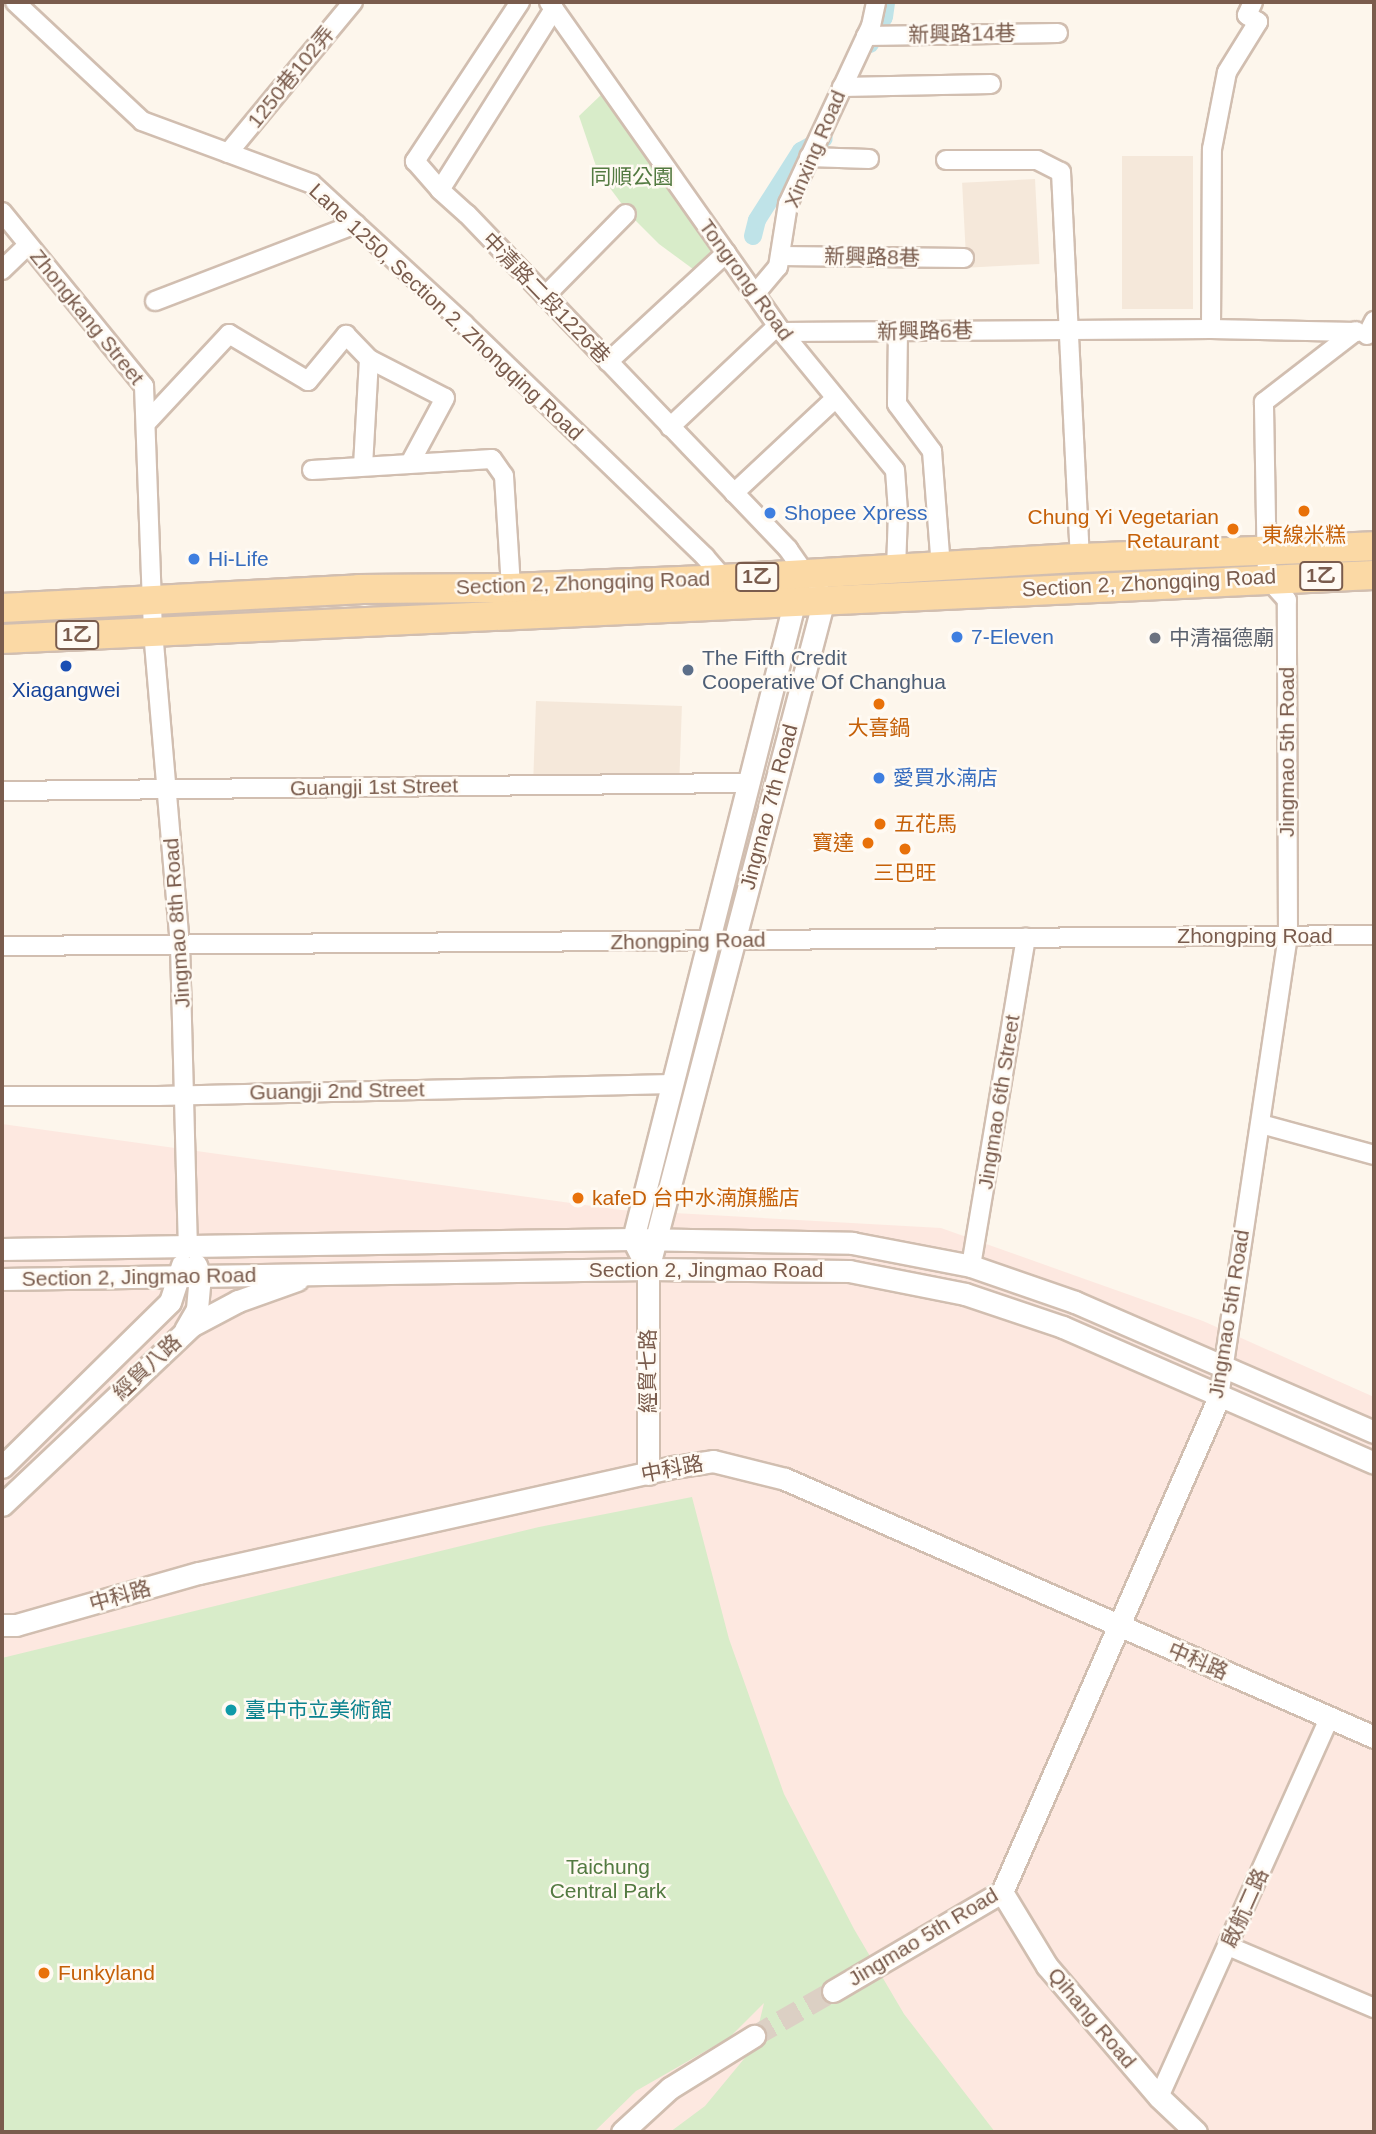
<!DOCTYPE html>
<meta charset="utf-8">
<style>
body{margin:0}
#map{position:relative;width:1376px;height:2134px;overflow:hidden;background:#fdf6ec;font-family:Helvetica,"Noto Sans TC",sans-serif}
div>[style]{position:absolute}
.residential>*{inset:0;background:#f5e8da;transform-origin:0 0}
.commercial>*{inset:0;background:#fde8e0}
.green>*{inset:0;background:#d8ecc9}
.canal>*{height:18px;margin:-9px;padding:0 9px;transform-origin:9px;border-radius:9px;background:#bfe3e8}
.tertiary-tunnel>*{height:21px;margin-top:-10.5px;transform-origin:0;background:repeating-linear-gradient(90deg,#dcd0c4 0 21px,transparent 0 31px)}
.roads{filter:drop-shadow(2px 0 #d1beb0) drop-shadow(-2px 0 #d1beb0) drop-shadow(0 2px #d1beb0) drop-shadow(0 -2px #d1beb0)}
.minor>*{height:18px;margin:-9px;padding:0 9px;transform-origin:9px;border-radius:9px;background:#fff}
.tertiary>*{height:21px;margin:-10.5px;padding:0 10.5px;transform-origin:10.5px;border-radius:10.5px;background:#fff}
.primary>*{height:28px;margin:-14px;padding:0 14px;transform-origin:14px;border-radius:14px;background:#fbd9a5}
.dots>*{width:19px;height:19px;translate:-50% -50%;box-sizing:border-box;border:4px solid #fffaf3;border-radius:50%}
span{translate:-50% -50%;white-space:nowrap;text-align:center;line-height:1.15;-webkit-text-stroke:5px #fffaf3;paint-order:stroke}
.shield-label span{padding:2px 5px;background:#fffaf3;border:2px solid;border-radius:5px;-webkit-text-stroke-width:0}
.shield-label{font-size:19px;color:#7a5c4d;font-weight:700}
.street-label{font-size:21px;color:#7a5c4d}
.park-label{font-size:21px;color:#537a41}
.shop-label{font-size:21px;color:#366cbe}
.left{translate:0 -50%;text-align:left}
.food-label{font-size:21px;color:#c56008}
.right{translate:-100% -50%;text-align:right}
.worship-label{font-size:21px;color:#5b616d}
.service-label{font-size:21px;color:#4e5e75}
.transit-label{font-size:21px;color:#164399}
.culture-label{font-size:21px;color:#0d838f}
.frame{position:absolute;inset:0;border:4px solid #7a5c4d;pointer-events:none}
</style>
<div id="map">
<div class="residential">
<i style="left:1193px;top:156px;width:153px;height:71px;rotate:90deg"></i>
<i style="left:1035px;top:179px;width:85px;height:73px;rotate:87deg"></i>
<i style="left:536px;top:701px;width:146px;height:75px;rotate:2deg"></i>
</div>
<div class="commercial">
<i style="clip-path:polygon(2px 1124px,621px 1210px,941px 1228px,1203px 1321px,1374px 1397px,1374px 2132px,2px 2132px)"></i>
</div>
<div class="green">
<i style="clip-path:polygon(603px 93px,714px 248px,693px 269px,659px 244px,630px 215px,598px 172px,579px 116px)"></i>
<i style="clip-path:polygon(692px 1497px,729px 1639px,784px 1794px,854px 1929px,904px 2014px,995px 2132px,670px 2132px,705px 2106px,753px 2048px,764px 2003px,730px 2037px,636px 2091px,594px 2132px,2px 2132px,2px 1658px,539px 1527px)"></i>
</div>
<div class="canal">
<i style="left:870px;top:44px;width:30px;rotate:-63deg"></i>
<i style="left:884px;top:17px;width:15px;rotate:-82deg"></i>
<i style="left:753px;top:236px;width:16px;rotate:-76deg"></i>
<i style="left:757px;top:220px;width:82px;rotate:-57.5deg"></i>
<i style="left:801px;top:151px;width:26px;rotate:-29deg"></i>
</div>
<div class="tertiary-tunnel">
<i style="left:754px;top:2036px;width:91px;rotate:-29.7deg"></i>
</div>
<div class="roads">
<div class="minor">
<i style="left:15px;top:2px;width:174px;rotate:43.1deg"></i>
<i style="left:142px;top:121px;width:181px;rotate:20.3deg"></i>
<i style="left:312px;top:184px;width:207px;rotate:42.6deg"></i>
<i style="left:464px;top:324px;width:335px;rotate:44deg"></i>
<i style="left:705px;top:557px;width:33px;rotate:49deg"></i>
<i style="left:520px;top:2px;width:191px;rotate:123.4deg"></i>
<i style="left:415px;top:161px;width:38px;rotate:49deg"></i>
<i style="left:440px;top:190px;width:36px;rotate:42deg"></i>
<i style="left:467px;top:214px;width:464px;rotate:46.2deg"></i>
<i style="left:788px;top:549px;width:32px;rotate:55deg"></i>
<i style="left:549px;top:2px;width:404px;rotate:54.8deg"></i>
<i style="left:782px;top:332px;width:178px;rotate:50.7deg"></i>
<i style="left:895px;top:470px;width:42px;rotate:85.9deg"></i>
<i style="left:898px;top:512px;width:56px;rotate:92deg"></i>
<i style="left:866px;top:36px;width:192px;rotate:-0.9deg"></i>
<i style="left:842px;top:87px;width:149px;rotate:-1.2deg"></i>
<i style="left:228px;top:153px;width:196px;rotate:-50.4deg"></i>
<i style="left:809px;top:157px;width:60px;rotate:1.9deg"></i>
<i style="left:946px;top:160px;width:91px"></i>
<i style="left:1037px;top:160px;width:27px;rotate:27deg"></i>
<i style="left:1061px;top:172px;width:386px;rotate:87.2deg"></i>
<i style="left:440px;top:190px;width:214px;rotate:-57.8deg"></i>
<i style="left:2px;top:212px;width:225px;rotate:50.8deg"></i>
<i style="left:144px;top:386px;width:245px;rotate:87.9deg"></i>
<i style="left:153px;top:631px;width:315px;rotate:85.1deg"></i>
<i style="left:180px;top:945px;width:302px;rotate:88.5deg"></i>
<i style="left:780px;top:256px;width:184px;rotate:0.6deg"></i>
<i style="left:2px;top:270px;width:36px;rotate:-44deg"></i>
<i style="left:755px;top:294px;width:35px;rotate:-50deg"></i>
<i style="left:778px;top:267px;width:64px;rotate:-81deg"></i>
<i style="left:788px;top:204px;width:196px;rotate:-65deg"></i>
<i style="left:871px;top:26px;width:25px;rotate:-78deg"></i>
<i style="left:545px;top:296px;width:115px;rotate:-45.4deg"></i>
<i style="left:155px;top:301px;width:215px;rotate:-21deg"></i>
<i style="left:1211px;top:329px;width:180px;rotate:-89.7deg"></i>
<i style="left:1212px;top:149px;width:78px;rotate:-79deg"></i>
<i style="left:1227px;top:72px;width:59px;rotate:-58.2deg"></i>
<i style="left:1258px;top:22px;width:13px;rotate:-148deg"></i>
<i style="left:1247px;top:15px;width:14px;rotate:-65deg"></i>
<i style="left:898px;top:331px;width:73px;rotate:90.8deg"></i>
<i style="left:897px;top:404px;width:59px;rotate:53.3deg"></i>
<i style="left:932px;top:451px;width:117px;rotate:85.6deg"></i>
<i style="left:782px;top:332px;width:429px;rotate:-0.4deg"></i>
<i style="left:1211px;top:329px;width:146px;rotate:1.2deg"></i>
<i style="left:1367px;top:335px;width:16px;rotate:-63deg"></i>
<i style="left:369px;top:359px;width:85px;rotate:27.2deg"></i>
<i style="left:445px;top:398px;width:74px;rotate:118.3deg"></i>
<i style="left:608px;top:362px;width:161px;rotate:-42.7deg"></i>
<i style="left:148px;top:421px;width:119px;rotate:-47deg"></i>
<i style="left:229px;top:334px;width:92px;rotate:30.7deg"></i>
<i style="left:308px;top:381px;width:60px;rotate:-50.4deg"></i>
<i style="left:346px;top:335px;width:33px;rotate:46deg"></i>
<i style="left:369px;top:359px;width:106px;rotate:93.2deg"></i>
<i style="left:670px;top:427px;width:147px;rotate:-43.3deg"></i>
<i style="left:312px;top:470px;width:180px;rotate:-3.5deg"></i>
<i style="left:492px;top:459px;width:21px;rotate:55deg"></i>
<i style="left:504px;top:476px;width:112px;rotate:86.4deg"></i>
<i style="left:734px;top:493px;width:139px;rotate:-43deg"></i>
<i style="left:2px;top:791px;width:745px;rotate:-0.62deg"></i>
<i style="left:2px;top:946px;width:1372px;rotate:-0.46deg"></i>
<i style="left:2px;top:1096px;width:156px"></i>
<i style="left:158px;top:1096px;width:514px;rotate:-1.34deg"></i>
<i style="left:1261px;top:1124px;width:117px;rotate:15.3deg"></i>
<i style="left:971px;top:1266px;width:333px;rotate:-80.5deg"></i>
<i style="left:1219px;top:1397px;width:465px;rotate:-81.5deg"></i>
<i style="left:1288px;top:937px;width:337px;rotate:-90.2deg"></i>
<i style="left:1287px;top:600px;width:30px;rotate:-132deg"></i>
<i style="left:1267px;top:578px;width:176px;rotate:-91deg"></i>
<i style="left:1264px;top:402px;width:116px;rotate:-37.7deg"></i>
<i style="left:1228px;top:1946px;width:159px;rotate:23deg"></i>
<i style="left:1159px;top:2097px;width:415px;rotate:-65.8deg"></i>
</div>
<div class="tertiary">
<i style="left:2px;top:1249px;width:631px;rotate:-0.91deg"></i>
<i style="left:633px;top:1239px;width:219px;rotate:1deg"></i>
<i style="left:852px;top:1243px;width:121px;rotate:10.9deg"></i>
<i style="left:971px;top:1266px;width:110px;rotate:19.1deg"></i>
<i style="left:1075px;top:1302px;width:326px;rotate:23.5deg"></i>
<i style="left:648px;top:1269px;width:34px;rotate:-117deg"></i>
<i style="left:633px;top:1239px;width:667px;rotate:-75.78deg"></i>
<i style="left:2px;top:1279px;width:646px;rotate:-0.89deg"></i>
<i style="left:648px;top:1269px;width:201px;rotate:0.6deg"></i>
<i style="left:849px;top:1271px;width:118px;rotate:11.2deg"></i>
<i style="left:965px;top:1294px;width:103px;rotate:18.6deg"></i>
<i style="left:1063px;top:1327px;width:339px;rotate:23.6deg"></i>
<i style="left:185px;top:1330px;width:24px;rotate:-60deg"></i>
<i style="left:197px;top:1309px;width:33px;rotate:-85deg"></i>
<i style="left:200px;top:1276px;width:12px;rotate:-110deg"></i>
<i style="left:2px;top:1467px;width:235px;rotate:-44.5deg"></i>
<i style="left:170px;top:1302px;width:39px;rotate:-72deg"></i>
<i style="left:648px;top:1474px;width:205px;rotate:-90deg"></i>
<i style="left:648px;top:1269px;width:693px;rotate:-75.28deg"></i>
<i style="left:824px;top:599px;width:10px;rotate:-127deg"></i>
<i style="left:2px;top:1505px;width:260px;rotate:-43.4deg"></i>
<i style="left:191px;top:1326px;width:53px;rotate:-28deg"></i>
<i style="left:238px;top:1301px;width:63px;rotate:-19.6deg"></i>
<i style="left:2px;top:1625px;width:14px"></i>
<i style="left:16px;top:1625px;width:190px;rotate:-15.9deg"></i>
<i style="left:199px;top:1573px;width:488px;rotate:-12.6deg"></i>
<i style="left:675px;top:1467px;width:38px;rotate:-9deg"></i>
<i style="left:713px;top:1461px;width:74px;rotate:14deg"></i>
<i style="left:785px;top:1479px;width:643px;rotate:23.65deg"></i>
<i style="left:1002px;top:1892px;width:87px;rotate:58.7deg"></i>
<i style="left:1047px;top:1966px;width:172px;rotate:49.5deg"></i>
<i style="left:1159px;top:2097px;width:51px;rotate:43.4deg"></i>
<i style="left:833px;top:1991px;width:196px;rotate:-30.4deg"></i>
<i style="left:1002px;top:1892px;width:540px;rotate:-66.33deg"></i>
<i style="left:622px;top:2132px;width:65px;rotate:-42.5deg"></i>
<i style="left:670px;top:2088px;width:99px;rotate:-31.8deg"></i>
</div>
<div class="primary">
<i style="left:2px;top:608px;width:358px;rotate:-3deg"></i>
<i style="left:359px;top:589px;width:152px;rotate:-0.4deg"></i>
<i style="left:511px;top:588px;width:194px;rotate:-2.4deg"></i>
<i style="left:705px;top:580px;width:376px;rotate:-3.4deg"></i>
<i style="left:1080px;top:558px;width:294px;rotate:-2.3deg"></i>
<i style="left:2px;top:639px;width:1373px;rotate:-2.67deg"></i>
</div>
</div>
<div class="dots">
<i style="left:1304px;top:511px;background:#e8710a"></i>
<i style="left:770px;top:513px;background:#3f7fe0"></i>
<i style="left:1233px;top:529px;background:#e8710a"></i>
<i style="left:194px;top:559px;background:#3f7fe0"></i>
<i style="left:957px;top:637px;background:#3f7fe0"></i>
<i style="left:1155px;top:638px;background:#6b7280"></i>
<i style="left:66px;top:666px;background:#1a4fb4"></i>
<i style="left:688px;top:670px;background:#5c6f8a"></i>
<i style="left:879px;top:704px;background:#e8710a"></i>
<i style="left:879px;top:778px;background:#3f7fe0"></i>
<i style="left:880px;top:824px;background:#e8710a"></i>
<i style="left:868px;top:843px;background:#e8710a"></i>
<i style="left:905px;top:849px;background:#e8710a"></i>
<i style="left:578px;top:1198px;background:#e8710a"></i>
<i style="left:231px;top:1710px;background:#0f9aa8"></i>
<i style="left:44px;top:1973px;background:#e8710a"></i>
</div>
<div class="shield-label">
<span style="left:1321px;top:576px">1乙</span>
<span style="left:757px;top:577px">1乙</span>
<span style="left:77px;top:635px">1乙</span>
</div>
<div class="street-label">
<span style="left:962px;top:34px;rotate:-1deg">新興路14巷</span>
<span style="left:291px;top:77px;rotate:-51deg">1250巷102弄</span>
<span style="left:815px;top:149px;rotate:-67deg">Xinxing Road</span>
<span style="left:872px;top:257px;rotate:1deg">新興路8巷</span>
<span style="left:746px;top:280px;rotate:54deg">Tongrong Road</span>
<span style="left:546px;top:298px;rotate:46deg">中清路二段1226巷</span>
<span style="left:446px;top:312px;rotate:43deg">Lane 1250, Section 2, Zhongqing Road</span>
<span style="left:87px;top:317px;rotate:51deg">Zhongkang Street</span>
<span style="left:925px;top:331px;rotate:-1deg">新興路6巷</span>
<span style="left:583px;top:583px;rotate:-2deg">Section 2, Zhongqing Road</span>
<span style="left:1149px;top:583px;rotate:-3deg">Section 2, Zhongqing Road</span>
<span style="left:1287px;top:752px;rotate:-90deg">Jingmao 5th Road</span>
<span style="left:374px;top:787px;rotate:-1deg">Guangji 1st Street</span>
<span style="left:769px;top:807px;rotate:-75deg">Jingmao 7th Road</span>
<span style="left:177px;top:923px;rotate:-94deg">Jingmao 8th Road</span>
<span style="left:1255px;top:936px">Zhongping Road</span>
<span style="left:688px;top:941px;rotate:-1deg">Zhongping Road</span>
<span style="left:337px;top:1091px;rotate:-1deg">Guangji 2nd Street</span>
<span style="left:999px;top:1102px;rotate:-81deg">Jingmao 6th Street</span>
<span style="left:706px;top:1270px">Section 2, Jingmao Road</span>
<span style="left:139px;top:1277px;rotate:-1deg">Section 2, Jingmao Road</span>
<span style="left:1229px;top:1314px;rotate:-81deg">Jingmao 5th Road</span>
<span style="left:147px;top:1367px;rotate:-43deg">經貿八路</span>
<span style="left:648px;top:1371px;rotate:-90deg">經貿七路</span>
<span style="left:672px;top:1469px;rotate:-11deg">中科路</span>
<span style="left:120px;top:1596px;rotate:-16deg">中科路</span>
<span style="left:1198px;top:1661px;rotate:23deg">中科路</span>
<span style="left:1245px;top:1908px;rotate:-66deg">啟航二路</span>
<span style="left:923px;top:1937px;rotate:-31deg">Jingmao 5th Road</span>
<span style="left:1092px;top:2018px;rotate:50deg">Qihang Road</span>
</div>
<div class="park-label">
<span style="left:632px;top:177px">同順公園</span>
<span style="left:608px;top:1879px">Taichung<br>Central Park</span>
</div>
<div class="shop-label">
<span class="left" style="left:784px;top:513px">Shopee Xpress</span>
<span class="left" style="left:208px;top:559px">Hi-Life</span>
<span class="left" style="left:971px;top:637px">7-Eleven</span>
<span class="left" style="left:893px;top:778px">愛買水湳店</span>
</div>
<div class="food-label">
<span class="right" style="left:1219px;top:529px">Chung Yi Vegetarian<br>Retaurant</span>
<span style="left:1304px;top:535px">東線米糕</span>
<span style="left:879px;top:728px">大喜鍋</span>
<span class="left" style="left:894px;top:824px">五花馬</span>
<span class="right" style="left:854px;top:843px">寶達</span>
<span style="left:905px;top:873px">三巴旺</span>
<span class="left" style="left:592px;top:1198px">kafeD 台中水湳旗艦店</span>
<span class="left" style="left:58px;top:1973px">Funkyland</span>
</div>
<div class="worship-label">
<span class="left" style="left:1169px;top:638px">中清福德廟</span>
</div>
<div class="service-label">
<span class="left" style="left:702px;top:670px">The Fifth Credit<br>Cooperative Of Changhua</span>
</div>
<div class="transit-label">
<span style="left:66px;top:690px">Xiagangwei</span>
</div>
<div class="culture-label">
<span class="left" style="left:245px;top:1710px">臺中市立美術館</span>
</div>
<div class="frame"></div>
</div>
